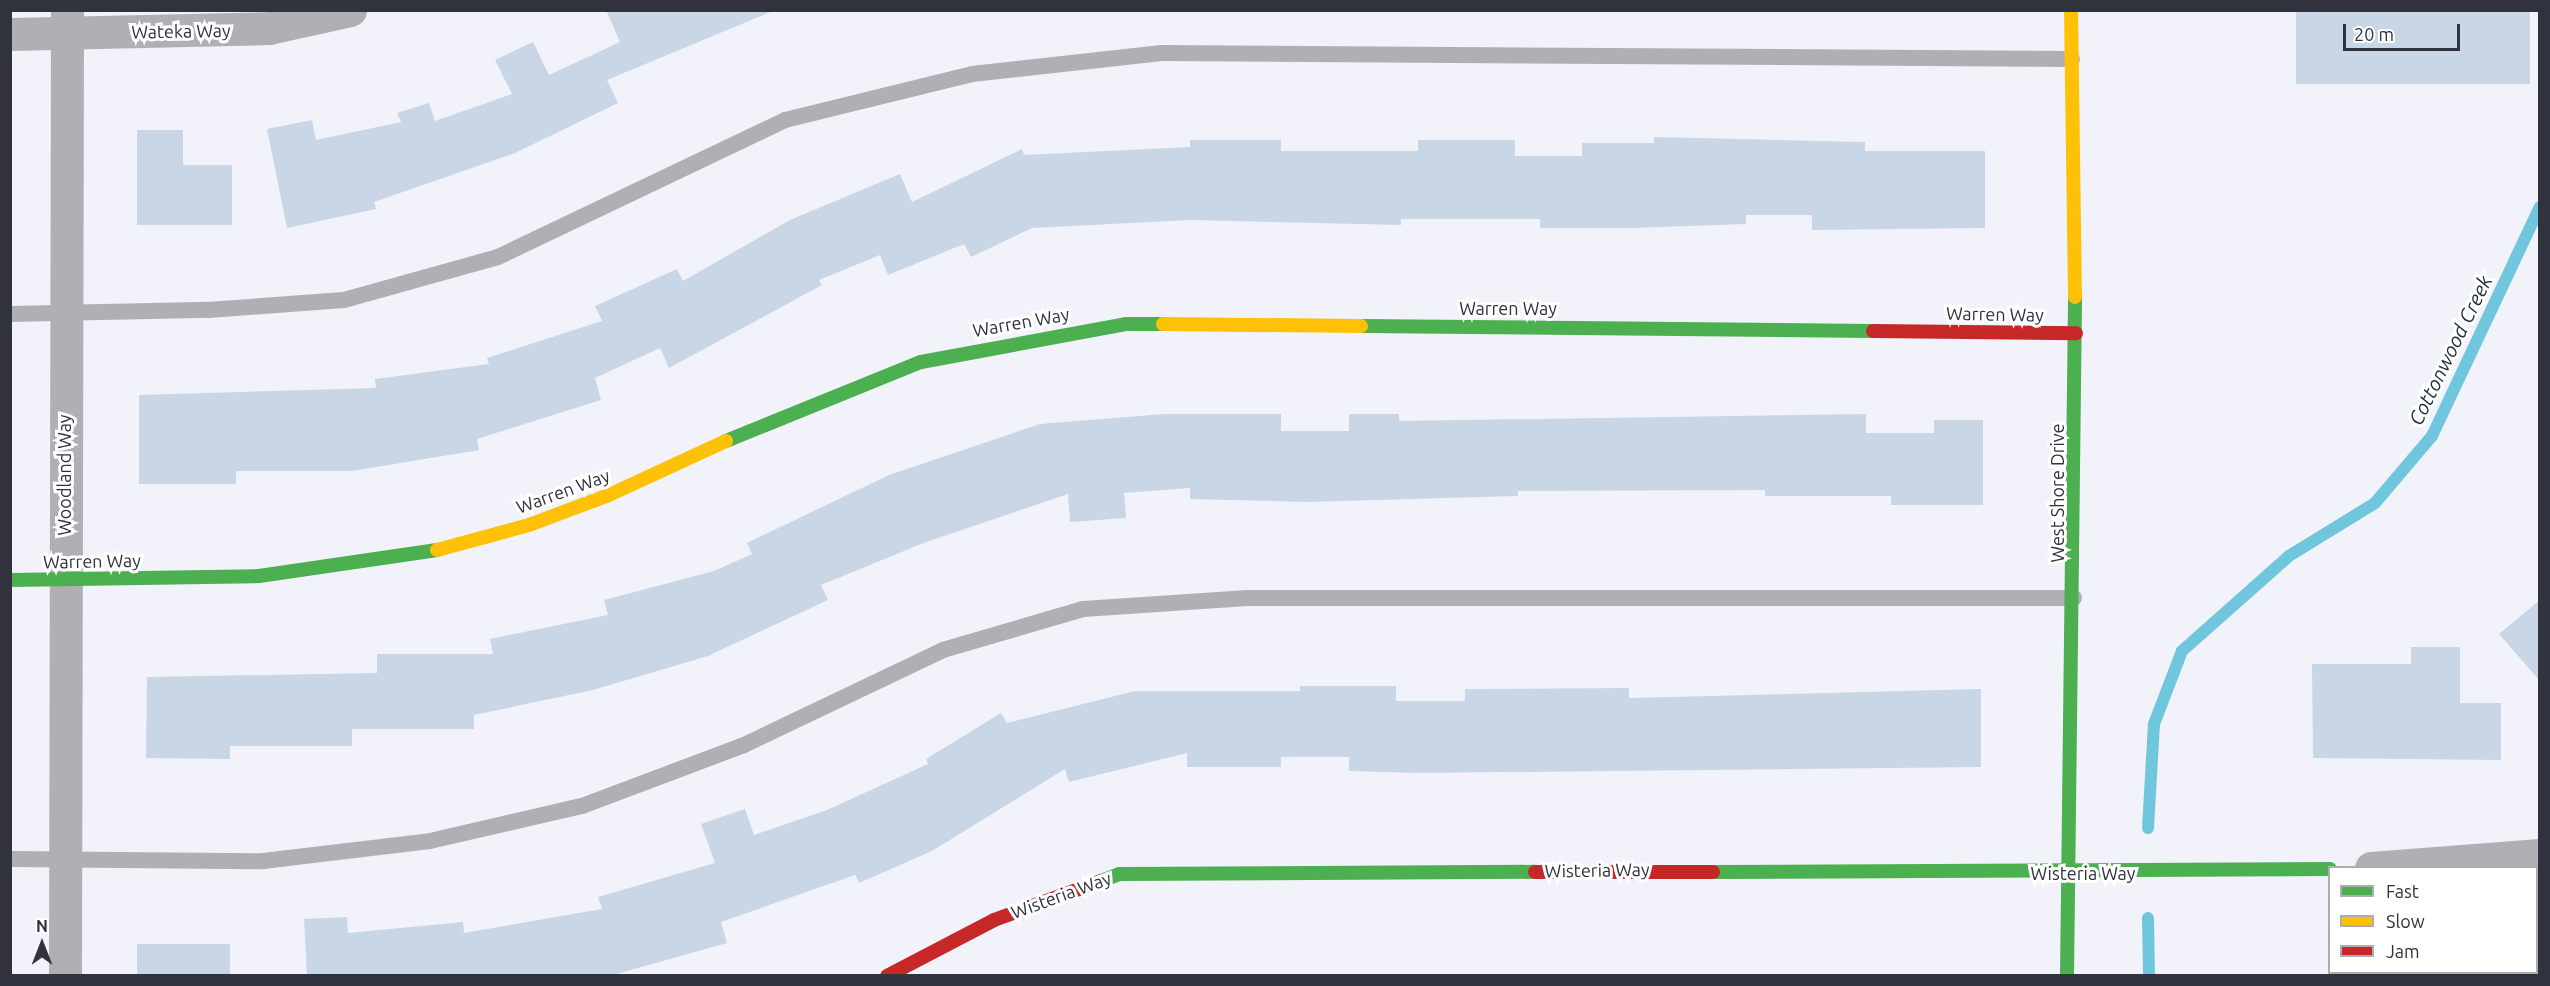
<!DOCTYPE html>
<style>
body{margin:0}
#map{position:relative;width:2550px;height:986px;overflow:hidden;background:#f2f3fa;font-family:Ubuntu,sans-serif}
div>[style]{position:absolute}
.stream>*{height:12px;margin:-6px;padding:0 6px;transform-origin:6px;border-radius:6px;background:#70c7dd}
.building>*{inset:0;background:#c9d6e6;transform-origin:0 0}
.lane>*{height:16px;margin:-8px;padding:0 8px;transform-origin:8px;border-radius:8px;background:#b1afb4}
.street>*{height:33px;margin:-16.5px;padding:0 16.5px;transform-origin:16.5px;border-radius:16.5px;background:#b1afb4}
.fast>*{height:14px;margin:-7px;padding:0 7px;transform-origin:7px;border-radius:7px;background:#4caf50}
.slow>*{height:14px;margin:-7px;padding:0 7px;transform-origin:7px;border-radius:7px;background:#ffc107}
.jam>*{height:14px;margin:-7px;padding:0 7px;transform-origin:7px;border-radius:7px;background:#c62828}
span{translate:-50% -50%;white-space:nowrap;text-align:center;line-height:1.15;-webkit-text-stroke:6px #fff;paint-order:stroke}
.street-label{font-size:18px;color:#30323d}
.water-label{font-size:20px;color:#1b3036;font-style:italic}
.frame{position:absolute;inset:0;border:12px solid #30323d;pointer-events:none}
.legend{position:absolute;left:2328px;top:866px;width:210px;height:108px;box-sizing:border-box;background:#fff;border:2px solid #acadb1;margin:0;padding:8px 10px;list-style:none;font-size:18px;color:#30323d}
.legend li{display:flex;align-items:center;gap:12px;height:30px}
.legend b{width:30px;border:2px solid #acadb1}
.north{position:absolute;left:12px;top:914px;width:60px;height:60px;-webkit-text-stroke:4px #fff;paint-order:stroke;rotate:0deg;font-size:16px;font-weight:700;line-height:24px;text-align:center;color:#30323d}
.north::after{content:'';display:block;margin:auto;width:21px;height:27px;background:#30323d;clip-path:polygon(50% 0,100% 100%,50% 72%,0 100%)}
.scale{position:absolute;left:2343px;top:24px;width:117px;height:27px;box-sizing:border-box;border:3px solid #30323d;border-top:0;padding-left:8px;font-size:18px;line-height:21px;white-space:nowrap;color:#30323d;-webkit-text-stroke:4px #fff;paint-order:stroke}
</style>
<div id="map">
<div class="stream">
<i style="left:2148px;top:828px;width:104px;rotate:-86.7deg"></i>
<i style="left:2154px;top:724px;width:78px;rotate:-69deg"></i>
<i style="left:2182px;top:651px;width:143px;rotate:-41.6deg"></i>
<i style="left:2289px;top:556px;width:101px;rotate:-31.6deg"></i>
<i style="left:2375px;top:503px;width:88px;rotate:-49.6deg"></i>
<i style="left:2432px;top:436px;width:253px;rotate:-64.8deg"></i>
<i style="left:2148px;top:918px;width:58px;rotate:89deg"></i>
</div>
<div class="building">
<i style="clip-path:polygon(606px 10px,773px 11px,607px 80px,618px 103px,515px 153px,374px 202px,376px 209px,287px 228px,267px 129px,312px 120px,316px 140px,401px 122px,397px 113px,429px 103px,435px 121px,512px 94px,495px 60px,533px 42px,549px 75px,620px 42px)"></i>
<i style="left:2296px;top:10px;width:234px;height:74px"></i>
<i style="clip-path:polygon(137px 130px,183px 130px,183px 165px,232px 165px,232px 225px,137px 225px)"></i>
<i style="clip-path:polygon(1654px 137px,1865px 142px,1865px 151px,1985px 151px,1985px 228px,1812px 230px,1812px 215px,1746px 215px,1746px 224px,1632px 228px,1540px 228px,1540px 219px,1401px 219px,1401px 225px,1191px 220px,1032px 228px,971px 257px,964px 244px,888px 275px,880px 255px,819px 280px,822px 285px,669px 368px,660px 348px,595px 378px,601px 400px,477px 439px,479px 450px,352px 471px,236px 471px,236px 484px,139px 484px,139px 395px,376px 388px,375px 379px,489px 364px,487px 358px,602px 321px,595px 306px,677px 269px,683px 281px,790px 220px,900px 174px,912px 202px,1022px 149px,1024px 155px,1190px 147px,1190px 140px,1281px 140px,1281px 151px,1418px 151px,1418px 140px,1515px 140px,1515px 156px,1582px 156px,1582px 143px,1654px 143px)"></i>
<i style="clip-path:polygon(1164px 414px,1281px 414px,1281px 431px,1349px 431px,1349px 414px,1399px 414px,1399px 421px,1866px 414px,1866px 433px,1934px 433px,1934px 420px,1983px 420px,1983px 505px,1891px 505px,1891px 496px,1765px 496px,1765px 490px,1518px 491px,1518px 496px,1306px 502px,1190px 499px,1190px 488px,1124px 493px,1126px 518px,1070px 522px,1068px 494px,926px 542px,821px 585px,828px 600px,708px 656px,593px 690px,474px 715px,474px 729px,352px 729px,352px 746px,230px 746px,230px 759px,146px 758px,147px 677px,377px 673px,377px 654px,493px 654px,490px 639px,608px 615px,604px 600px,714px 571px,752px 554px,747px 543px,889px 475px,1040px 424px)"></i>
<i style="clip-path:polygon(2540px 600px,2540px 681px,2499px 634px)"></i>
<i style="clip-path:polygon(2411px 647px,2460px 647px,2460px 703px,2501px 703px,2501px 760px,2313px 758px,2312px 664px,2411px 664px)"></i>
<i style="clip-path:polygon(1300px 686px,1396px 686px,1396px 701px,1465px 701px,1465px 689px,1629px 688px,1629px 698px,1981px 689px,1981px 767px,1419px 773px,1349px 771px,1349px 757px,1281px 757px,1281px 767px,1187px 767px,1187px 753px,1069px 782px,1065px 769px,932px 851px,859px 883px,855px 875px,721px 922px,727px 943px,613px 975px,307px 975px,304px 919px,347px 917px,348px 933px,463px 922px,464px 933px,602px 909px,598px 897px,715px 863px,701px 824px,745px 809px,754px 835px,827px 810px,928px 764px,926px 759px,1001px 713px,1007px 723px,1135px 691px,1300px 691px)"></i>
<i style="left:137px;top:944px;width:93px;height:31px"></i>
</div>
<div class="lane">
<i style="left:10px;top:314px;width:198px;rotate:-1.2deg"></i>
<i style="left:208px;top:310px;width:136px;rotate:-4.2deg"></i>
<i style="left:344px;top:300px;width:160px;rotate:-15.6deg"></i>
<i style="left:498px;top:257px;width:318px;rotate:-25.5deg"></i>
<i style="left:785px;top:120px;width:193px;rotate:-13.8deg"></i>
<i style="left:972px;top:74px;width:191px;rotate:-6.3deg"></i>
<i style="left:1162px;top:53px;width:910px;rotate:0.38deg"></i>
<i style="left:10px;top:859px;width:253px;rotate:0.5deg"></i>
<i style="left:263px;top:861px;width:168px;rotate:-6.8deg"></i>
<i style="left:430px;top:841px;width:156px;rotate:-13deg"></i>
<i style="left:582px;top:806px;width:171px;rotate:-20.6deg"></i>
<i style="left:742px;top:746px;width:223px;rotate:-25.5deg"></i>
<i style="left:943px;top:650px;width:146px;rotate:-16.3deg"></i>
<i style="left:1083px;top:609px;width:165px;rotate:-3.8deg"></i>
<i style="left:1248px;top:598px;width:826px"></i>
</div>
<div class="street">
<i style="left:10px;top:34px;width:259px;rotate:-1.3deg"></i>
<i style="left:269px;top:28px;width:83px;rotate:-12.5deg"></i>
<i style="left:2371px;top:868px;width:169px;rotate:-4.4deg"></i>
<i style="left:2472px;top:972px;width:4px;rotate:90deg"></i>
<i style="left:65px;top:976px;width:966px;rotate:-89.88deg"></i>
</div>
<div class="fast">
<i style="left:1361px;top:326px;width:512px;rotate:0.56deg"></i>
<i style="left:726px;top:441px;width:210px;rotate:-22.1deg"></i>
<i style="left:921px;top:362px;width:208px;rotate:-10.5deg"></i>
<i style="left:1126px;top:324px;width:37px"></i>
<i style="left:10px;top:580px;width:249px;rotate:-0.9deg"></i>
<i style="left:259px;top:576px;width:180px;rotate:-8.3deg"></i>
<i style="left:1713px;top:872px;width:617px;rotate:-0.28deg"></i>
<i style="left:1101px;top:881px;width:19px;rotate:-21deg"></i>
<i style="left:1119px;top:874px;width:416px;rotate:-0.3deg"></i>
<i style="left:2067px;top:976px;width:679px;rotate:-89.32deg"></i>
</div>
<div class="slow">
<i style="left:2071px;top:10px;width:287px;rotate:89.2deg"></i>
<i style="left:1163px;top:324px;width:198px;rotate:0.6deg"></i>
<i style="left:437px;top:550px;width:95px;rotate:-15.2deg"></i>
<i style="left:529px;top:525px;width:85px;rotate:-20.6deg"></i>
<i style="left:609px;top:495px;width:129px;rotate:-24.8deg"></i>
</div>
<div class="jam">
<i style="left:1873px;top:331px;width:203px;rotate:0.6deg"></i>
<i style="left:1535px;top:872px;width:178px"></i>
<i style="left:887px;top:976px;width:121px;rotate:-27.6deg"></i>
<i style="left:994px;top:920px;width:114px;rotate:-20deg"></i>
</div>
<div class="street-label">
<span style="left:181px;top:31px;rotate:-1deg">Wateka Way</span>
<span style="left:1508px;top:308px">Warren Way</span>
<span style="left:1995px;top:314px;rotate:1deg">Warren Way</span>
<span style="left:1021px;top:322px;rotate:-10deg">Warren Way</span>
<span style="left:64px;top:475px;rotate:-90deg">Woodland Way</span>
<span style="left:563px;top:491px;rotate:-20deg">Warren Way</span>
<span style="left:2057px;top:493px;rotate:-90deg">West Shore Drive</span>
<span style="left:92px;top:561px;rotate:-1deg">Warren Way</span>
<span style="left:1597px;top:870px;rotate:-1deg">Wisteria Way</span>
<span style="left:2083px;top:873px">Wisteria Way</span>
<span style="left:1061px;top:895px;rotate:-20deg">Wisteria Way</span>
</div>
<div class="water-label">
<span style="left:2450px;top:350px;rotate:-64deg">Cottonwood Creek</span>
</div>
<div class="frame"></div>
<ul class="legend">
<li><b style="height:8px;background:#4caf50"></b>Fast</li>
<li><b style="height:8px;background:#ffc107"></b>Slow</li>
<li><b style="height:8px;background:#c62828"></b>Jam</li>
</ul>
<div class="north">N</div>
<div class="scale">20 m</div>
</div>
